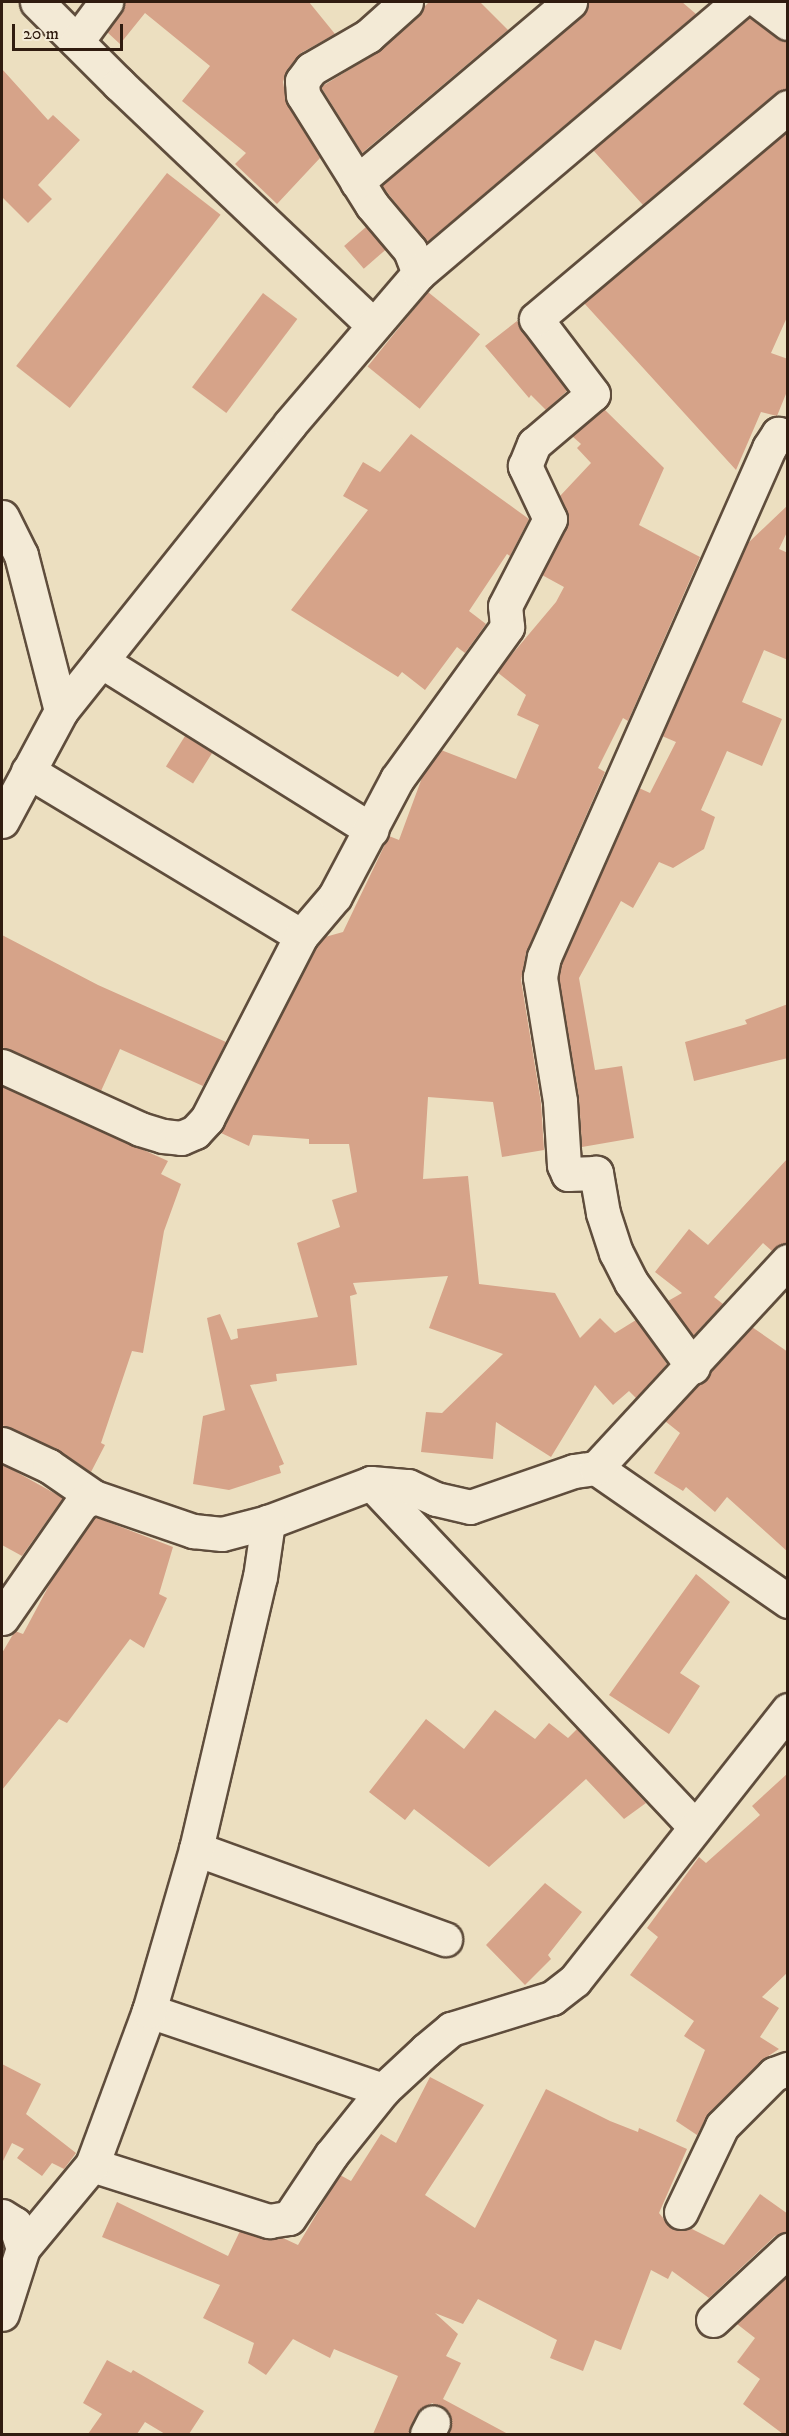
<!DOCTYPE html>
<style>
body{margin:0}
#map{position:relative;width:789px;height:2436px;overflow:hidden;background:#ecdfc0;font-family:"IM FELL DW Pica",serif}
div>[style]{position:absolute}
.building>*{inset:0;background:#d6a389;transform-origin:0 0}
.roads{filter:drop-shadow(2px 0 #5f4d3c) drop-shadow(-2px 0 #5f4d3c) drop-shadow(0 2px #5f4d3c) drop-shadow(0 -2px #5f4d3c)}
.minor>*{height:33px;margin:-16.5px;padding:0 16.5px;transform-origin:16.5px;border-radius:16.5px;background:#f3ead6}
span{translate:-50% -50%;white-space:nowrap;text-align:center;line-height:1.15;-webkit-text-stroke:5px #f3ead6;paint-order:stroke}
.frame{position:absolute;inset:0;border:3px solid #301c10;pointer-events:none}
.scale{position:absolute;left:12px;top:24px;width:111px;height:27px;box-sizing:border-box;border:3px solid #301c10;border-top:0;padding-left:8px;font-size:18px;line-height:21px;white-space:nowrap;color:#301c10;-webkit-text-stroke:4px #f3ead6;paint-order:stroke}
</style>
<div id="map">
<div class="building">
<i style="clip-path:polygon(124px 2px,309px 2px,335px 34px,301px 53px,287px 70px,283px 82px,287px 104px,320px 158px,277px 204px,235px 164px,246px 153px,182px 101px,210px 66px,145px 13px,120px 44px,107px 32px)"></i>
<i style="clip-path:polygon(429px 2px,480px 2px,508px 30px,362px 153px,321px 87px,381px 50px)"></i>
<i style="clip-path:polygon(588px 2px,682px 2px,696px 14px,427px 242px,382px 186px,582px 16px)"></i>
<i style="clip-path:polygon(750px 18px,788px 41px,788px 89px,776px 93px,643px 205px,593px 150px)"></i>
<i style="clip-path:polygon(2px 69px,48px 120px,53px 115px,80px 140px,38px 185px,52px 199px,28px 223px,2px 197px)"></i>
<i style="clip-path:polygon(788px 132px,788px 315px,771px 353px,788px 359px,788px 389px,777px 416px,761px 412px,736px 470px,584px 303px)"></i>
<i style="left:167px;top:173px;width:68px;height:245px;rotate:38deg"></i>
<i style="left:366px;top:227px;width:30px;height:29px;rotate:49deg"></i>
<i style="left:428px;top:292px;width:67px;height:96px;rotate:39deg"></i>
<i style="left:263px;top:293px;width:43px;height:118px;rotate:37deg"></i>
<i style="clip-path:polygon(517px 321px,567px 391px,546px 410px,531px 395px,529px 398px,485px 346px)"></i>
<i style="clip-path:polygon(604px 409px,664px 468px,639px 525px,700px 557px,628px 721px,623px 718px,598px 768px,605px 772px,526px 953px,521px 980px,541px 1103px,544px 1150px,502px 1157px,493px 1102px,428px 1097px,423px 1179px,468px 1176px,479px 1284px,555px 1293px,580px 1338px,600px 1318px,615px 1333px,636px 1320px,667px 1364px,636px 1398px,629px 1391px,613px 1405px,595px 1385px,551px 1457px,496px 1422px,493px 1459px,421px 1452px,426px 1412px,442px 1413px,503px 1354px,429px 1328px,448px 1276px,353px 1283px,357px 1294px,350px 1296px,357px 1365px,276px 1374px,277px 1381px,250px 1385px,284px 1464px,279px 1466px,281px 1473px,229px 1490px,193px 1484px,203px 1416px,225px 1410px,207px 1318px,220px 1314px,231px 1340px,238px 1338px,237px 1329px,318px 1317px,297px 1243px,340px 1227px,332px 1200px,357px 1192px,349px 1144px,309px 1144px,309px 1139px,253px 1135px,249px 1146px,221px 1133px,317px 946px,325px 937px,343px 932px,389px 836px,399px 840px,423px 775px,441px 750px,516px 779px,539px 725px,517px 715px,526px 695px,497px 672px,556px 602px,564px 587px,542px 575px,569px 520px,560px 496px,591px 463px,577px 448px,581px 444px,572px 436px)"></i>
<i style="clip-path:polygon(411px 434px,529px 519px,510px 556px,507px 554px,469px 611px,486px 624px,465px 653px,457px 647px,425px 690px,402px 672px,398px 677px,291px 610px,368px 510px,343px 496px,363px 462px,380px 472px)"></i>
<i style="clip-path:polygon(788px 505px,788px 530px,779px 549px,788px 553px,788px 660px,764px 650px,742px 702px,782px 719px,762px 766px,727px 751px,701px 810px,715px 817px,704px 849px,673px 868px,659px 862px,633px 908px,621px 901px,579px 978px,595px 1070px,622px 1066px,634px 1138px,582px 1147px,579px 1098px,559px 977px,562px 963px,639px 788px,650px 793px,676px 742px,662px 736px,747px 544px)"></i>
<i style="left:185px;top:736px;width:32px;height:36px;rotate:32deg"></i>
<i style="clip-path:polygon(2px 935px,98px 985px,226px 1042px,203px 1086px,120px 1049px,101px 1091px,2px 1047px)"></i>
<i style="clip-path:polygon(788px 1004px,788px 1058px,694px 1081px,685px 1042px,747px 1024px,745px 1020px)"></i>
<i style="clip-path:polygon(2px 1086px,168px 1161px,161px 1174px,181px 1184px,164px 1231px,143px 1353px,132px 1351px,101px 1443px,105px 1445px,91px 1472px,57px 1449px,2px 1425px)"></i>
<i style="clip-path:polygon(788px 1158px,788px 1243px,772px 1251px,763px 1243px,714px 1297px,723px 1304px,693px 1336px,668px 1301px,682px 1293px,655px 1272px,689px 1229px,708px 1245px)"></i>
<i style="clip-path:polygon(752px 1327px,788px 1352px,788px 1552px,727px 1497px,715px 1512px,686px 1487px,683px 1491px,654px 1473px,680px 1433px,665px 1421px)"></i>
<i style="clip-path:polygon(2px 1464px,63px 1498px,22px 1556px,2px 1545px)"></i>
<i style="clip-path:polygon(95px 1517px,173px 1547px,159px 1594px,167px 1598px,144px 1648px,130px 1639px,67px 1723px,59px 1719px,2px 1790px,2px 1653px,15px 1631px,23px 1634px,53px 1578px)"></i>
<i style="clip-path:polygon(696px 1574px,730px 1602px,680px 1673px,700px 1686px,669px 1734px,609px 1695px)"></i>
<i style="clip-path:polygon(495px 1710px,535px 1739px,549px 1723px,568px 1738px,577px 1729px,646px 1803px,624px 1819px,586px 1779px,489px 1867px,414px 1809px,405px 1820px,369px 1792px,426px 1719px,464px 1749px)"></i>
<i style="clip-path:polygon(788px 1773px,788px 1972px,762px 1997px,779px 2008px,760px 2037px,779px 2049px,761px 2061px,709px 2113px,697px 2135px,676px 2121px,705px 2050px,684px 2036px,694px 2021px,630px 1975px,658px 1937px,647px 1928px,699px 1857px,706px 1863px,760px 1815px,752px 1806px)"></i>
<i style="clip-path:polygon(545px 1883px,582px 1912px,548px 1955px,551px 1959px,525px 1985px,486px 1945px)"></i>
<i style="clip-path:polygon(2px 2064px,41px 2084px,26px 2114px,76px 2153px,64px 2169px,52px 2163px,42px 2176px,17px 2158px,24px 2149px,12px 2143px,2px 2163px)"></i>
<i style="clip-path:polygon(430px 2077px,484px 2105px,425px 2195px,475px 2228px,546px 2089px,610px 2121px,638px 2132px,639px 2128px,687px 2149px,659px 2213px,672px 2229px,690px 2228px,724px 2245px,760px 2194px,788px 2214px,788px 2232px,775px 2236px,709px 2298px,672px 2271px,668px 2279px,651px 2270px,621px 2350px,595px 2340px,583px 2371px,550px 2358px,557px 2340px,478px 2299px,463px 2324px,435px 2313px,458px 2334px,446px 2356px,461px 2363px,443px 2399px,508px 2434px,448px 2434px,452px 2421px,449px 2412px,432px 2403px,417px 2413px,408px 2434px,373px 2434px,398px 2376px,334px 2349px,330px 2358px,293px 2339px,266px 2375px,248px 2363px,254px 2343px,203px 2318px,220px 2285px,102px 2237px,117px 2202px,228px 2256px,240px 2231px,264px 2239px,283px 2238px,298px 2245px,340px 2175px,351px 2181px,381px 2134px,396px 2143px)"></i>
<i style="clip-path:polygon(788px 2276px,788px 2434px,783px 2434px,743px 2404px,760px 2379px,737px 2362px,755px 2338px,737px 2324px)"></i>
<i style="clip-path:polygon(107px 2360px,131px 2373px,133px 2370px,204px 2411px,189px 2434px,165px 2434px,145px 2422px,137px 2434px,88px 2434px,102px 2414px,83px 2403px)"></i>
</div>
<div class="roads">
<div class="minor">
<i style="left:37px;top:2px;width:116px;rotate:45deg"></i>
<i style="left:119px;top:84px;width:350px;rotate:43.5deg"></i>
<i style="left:406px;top:2px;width:51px;rotate:138.2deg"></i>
<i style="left:368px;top:36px;width:66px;rotate:149.9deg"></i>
<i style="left:311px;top:69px;width:15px;rotate:127deg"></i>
<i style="left:302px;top:81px;width:14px;rotate:86deg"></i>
<i style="left:303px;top:95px;width:130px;rotate:57.9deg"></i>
<i style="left:372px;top:205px;width:59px;rotate:49.8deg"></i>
<i style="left:410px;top:250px;width:25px;rotate:69deg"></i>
<i style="left:760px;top:2px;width:35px;rotate:37deg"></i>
<i style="left:77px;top:41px;width:49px;rotate:-53.4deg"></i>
<i style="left:357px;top:182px;width:279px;rotate:-40.2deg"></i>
<i style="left:2px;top:517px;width:42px;rotate:63.4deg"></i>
<i style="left:21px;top:555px;width:161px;rotate:75.6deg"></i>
<i style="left:101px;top:661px;width:319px;rotate:32deg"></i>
<i style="left:28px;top:771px;width:319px;rotate:31.1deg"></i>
<i style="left:2px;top:821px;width:125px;rotate:-61.8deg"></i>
<i style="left:61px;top:711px;width:367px;rotate:-51.4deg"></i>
<i style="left:290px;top:424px;width:199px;rotate:-49.5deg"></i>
<i style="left:419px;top:273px;width:419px;rotate:-40.3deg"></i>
<i style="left:2px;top:1066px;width:152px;rotate:24.5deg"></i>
<i style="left:140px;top:1129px;width:24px;rotate:17deg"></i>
<i style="left:163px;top:1136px;width:18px;rotate:6deg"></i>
<i style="left:181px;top:1138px;width:15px;rotate:-23deg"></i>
<i style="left:195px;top:1132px;width:18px;rotate:-47deg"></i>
<i style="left:207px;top:1119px;width:206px;rotate:-62.8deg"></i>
<i style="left:301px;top:936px;width:52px;rotate:-49.6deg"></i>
<i style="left:335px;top:896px;width:132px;rotate:-62.1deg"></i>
<i style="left:397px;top:779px;width:188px;rotate:-54.1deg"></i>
<i style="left:507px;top:627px;width:21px;rotate:-95deg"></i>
<i style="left:505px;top:606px;width:98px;rotate:-62.7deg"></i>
<i style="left:550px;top:519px;width:59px;rotate:-115.3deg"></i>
<i style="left:525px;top:466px;width:24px;rotate:-68deg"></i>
<i style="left:534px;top:444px;width:77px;rotate:-40.3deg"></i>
<i style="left:593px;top:394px;width:94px;rotate:-127.2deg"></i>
<i style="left:536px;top:319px;width:329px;rotate:-40.1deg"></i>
<i style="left:693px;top:1367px;width:105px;rotate:-126.1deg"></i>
<i style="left:631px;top:1282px;width:33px;rotate:-117deg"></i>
<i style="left:616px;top:1253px;width:42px;rotate:-108deg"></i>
<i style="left:603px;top:1213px;width:41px;rotate:-99.9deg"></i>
<i style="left:596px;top:1173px;width:28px;rotate:178deg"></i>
<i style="left:568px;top:1174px;width:10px;rotate:-114deg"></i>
<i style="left:564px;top:1165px;width:64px;rotate:-93.6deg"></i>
<i style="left:560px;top:1101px;width:126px;rotate:-99.2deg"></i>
<i style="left:540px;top:977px;width:20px;rotate:-79deg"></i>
<i style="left:544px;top:957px;width:557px;rotate:-66.15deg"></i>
<i style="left:769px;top:448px;width:17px;rotate:-57deg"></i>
<i style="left:778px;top:434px;width:10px;rotate:11deg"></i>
<i style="left:2px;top:1444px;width:52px;rotate:25.1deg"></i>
<i style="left:49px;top:1466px;width:55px;rotate:34.6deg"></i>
<i style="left:596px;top:1468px;width:234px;rotate:34.7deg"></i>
<i style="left:371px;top:1483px;width:471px;rotate:46.7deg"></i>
<i style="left:2px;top:1618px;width:140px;rotate:-55.2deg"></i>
<i style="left:82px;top:1503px;width:13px;rotate:-27deg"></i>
<i style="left:94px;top:1497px;width:105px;rotate:19deg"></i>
<i style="left:193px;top:1531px;width:29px;rotate:6deg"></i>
<i style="left:222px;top:1534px;width:48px;rotate:-14.6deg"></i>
<i style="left:268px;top:1522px;width:110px;rotate:-20.7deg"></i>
<i style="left:371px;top:1483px;width:37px;rotate:5deg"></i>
<i style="left:408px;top:1486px;width:31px;rotate:25deg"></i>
<i style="left:436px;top:1499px;width:35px;rotate:13deg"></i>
<i style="left:470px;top:1507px;width:110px;rotate:-19.1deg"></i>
<i style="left:574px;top:1471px;width:22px;rotate:-8deg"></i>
<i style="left:596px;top:1468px;width:282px;rotate:-47.2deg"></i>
<i style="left:196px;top:1849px;width:265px;rotate:19.9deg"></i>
<i style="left:149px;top:2011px;width:247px;rotate:18.7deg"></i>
<i style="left:92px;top:2165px;width:186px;rotate:17.6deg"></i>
<i style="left:269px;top:2221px;width:20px;rotate:-9deg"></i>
<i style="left:289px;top:2218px;width:76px;rotate:-56.3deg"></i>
<i style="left:331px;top:2155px;width:83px;rotate:-51.3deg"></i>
<i style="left:383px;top:2090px;width:59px;rotate:-42.9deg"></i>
<i style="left:426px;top:2050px;width:33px;rotate:-40deg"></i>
<i style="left:451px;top:2029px;width:106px;rotate:-17.1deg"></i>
<i style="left:552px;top:1998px;width:29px;rotate:-38deg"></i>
<i style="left:575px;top:1980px;width:344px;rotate:-51.7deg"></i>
<i style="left:681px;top:2212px;width:95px;rotate:-64.5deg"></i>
<i style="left:722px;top:2126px;width:74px;rotate:-45deg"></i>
<i style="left:774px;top:2074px;width:15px;rotate:-20deg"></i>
<i style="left:2px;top:2216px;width:15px;rotate:32deg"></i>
<i style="left:15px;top:2224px;width:25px;rotate:72deg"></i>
<i style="left:23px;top:2248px;width:69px;rotate:107.7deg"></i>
<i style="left:23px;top:2248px;width:108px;rotate:-50.3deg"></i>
<i style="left:92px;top:2165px;width:164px;rotate:-69.7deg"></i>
<i style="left:149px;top:2011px;width:169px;rotate:-73.8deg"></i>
<i style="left:196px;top:1849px;width:279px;rotate:-76.8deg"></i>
<i style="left:260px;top:1577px;width:56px;rotate:-81.7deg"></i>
<i style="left:713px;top:2320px;width:103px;rotate:-43deg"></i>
<i style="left:427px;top:2434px;width:13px;rotate:-63deg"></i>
</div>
</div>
<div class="frame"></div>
<div class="scale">20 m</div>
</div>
